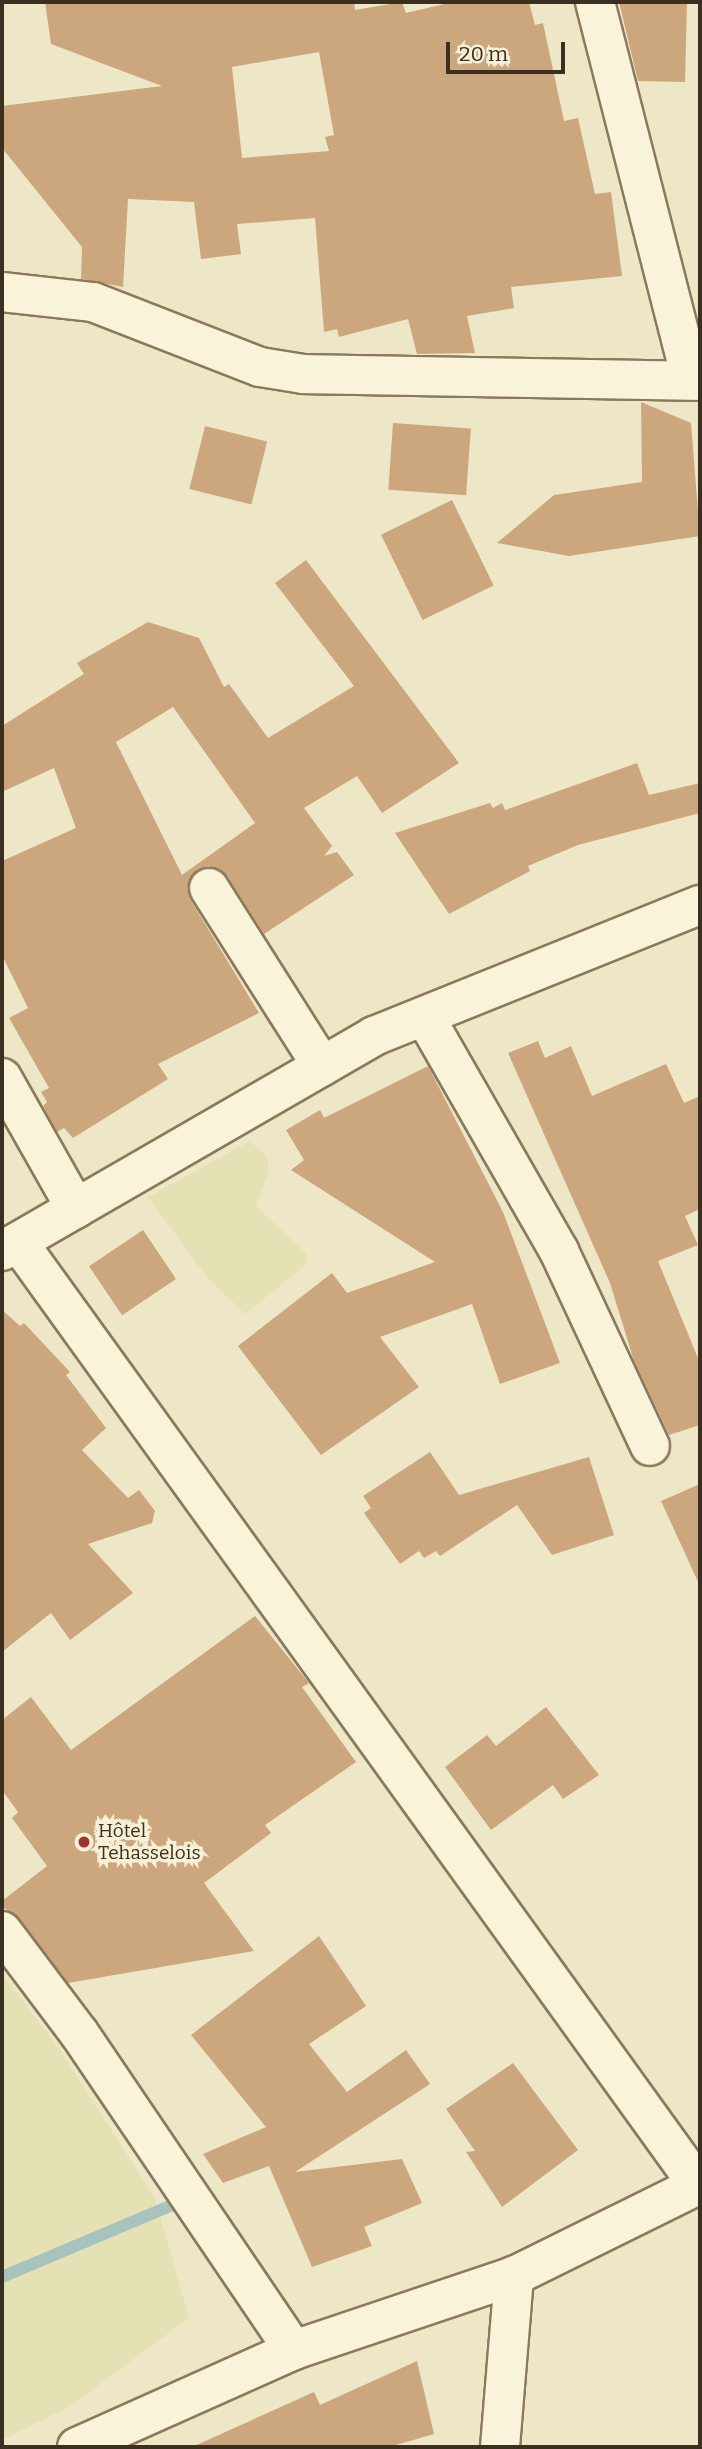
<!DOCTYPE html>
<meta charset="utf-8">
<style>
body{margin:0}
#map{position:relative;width:702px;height:2449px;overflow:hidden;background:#eee7c7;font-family:Bitter,serif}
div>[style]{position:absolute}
.farmland>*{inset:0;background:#e4e1b4}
.stream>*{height:12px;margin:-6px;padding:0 6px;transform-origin:6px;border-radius:6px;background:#a8c2bd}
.building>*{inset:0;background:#cca67d;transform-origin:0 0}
.roads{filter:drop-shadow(2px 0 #8a795c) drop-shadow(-2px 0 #8a795c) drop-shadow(0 2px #8a795c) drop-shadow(0 -2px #8a795c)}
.minor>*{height:38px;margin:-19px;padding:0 19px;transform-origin:19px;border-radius:19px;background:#f9f3da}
.secondary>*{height:38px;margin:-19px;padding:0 19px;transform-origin:19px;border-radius:19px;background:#f9f3da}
.dots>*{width:19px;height:19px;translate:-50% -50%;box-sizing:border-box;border:4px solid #f6f0d6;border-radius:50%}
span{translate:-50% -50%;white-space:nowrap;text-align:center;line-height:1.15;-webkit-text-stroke:7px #f6f0d6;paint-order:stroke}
.poi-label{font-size:19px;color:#3a2f20}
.left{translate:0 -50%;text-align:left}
.frame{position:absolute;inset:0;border:4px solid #3a2f20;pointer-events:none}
.scale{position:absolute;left:446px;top:42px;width:119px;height:32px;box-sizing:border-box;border:4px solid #3a2f20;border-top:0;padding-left:9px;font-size:21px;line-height:24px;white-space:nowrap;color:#3a2f20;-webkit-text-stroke:5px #f6f0d6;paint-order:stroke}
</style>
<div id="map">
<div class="farmland">
<i style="clip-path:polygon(250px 1141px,267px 1157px,269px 1171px,256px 1206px,305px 1252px,308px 1263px,245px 1314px,206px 1276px,148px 1197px)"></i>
<i style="clip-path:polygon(2px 1974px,60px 2050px,155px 2198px,189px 2318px,69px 2407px,2px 2440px)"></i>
</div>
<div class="stream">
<i style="left:2px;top:2277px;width:190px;rotate:-22.9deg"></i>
</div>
<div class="building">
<i style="clip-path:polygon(evenodd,45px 2px,354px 2px,355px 10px,402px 2px,406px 13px,453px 2px,529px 2px,535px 25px,543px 23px,564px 121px,578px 118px,595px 194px,611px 192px,622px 276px,511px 287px,514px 308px,467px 316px,475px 353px,417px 354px,408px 319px,339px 337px,337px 329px,324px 332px,315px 218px,237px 224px,241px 254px,201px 259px,194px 202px,128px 199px,123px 287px,81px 279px,82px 247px,2px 148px,2px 106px,162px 86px,51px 44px,45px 2px,319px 52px,334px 135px,325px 137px,329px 151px,242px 158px,232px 67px,319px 52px)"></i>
<i style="clip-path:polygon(619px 2px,687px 2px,685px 82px,638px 81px)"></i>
<i style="clip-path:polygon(641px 402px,691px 423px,700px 536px,569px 556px,497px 543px,554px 495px,642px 482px)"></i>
<i style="left:393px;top:423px;width:78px;height:67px;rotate:4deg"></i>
<i style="left:205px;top:426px;width:64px;height:65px;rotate:14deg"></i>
<i style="left:452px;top:500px;width:95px;height:79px;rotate:64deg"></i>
<i style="clip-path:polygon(evenodd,306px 560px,459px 763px,382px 813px,357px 776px,304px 808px,332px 846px,324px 856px,337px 852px,354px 875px,264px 934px,227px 876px,209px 866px,197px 870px,187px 888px,190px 899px,259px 1013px,158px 1064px,168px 1079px,73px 1138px,64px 1128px,57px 1132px,43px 1106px,47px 1102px,41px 1092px,49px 1088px,9px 1018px,28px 1008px,2px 955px,2px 861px,76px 828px,54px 768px,2px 792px,2px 726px,84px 674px,77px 663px,148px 622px,199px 638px,224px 687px,229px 684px,268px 738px,354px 686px,275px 583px,306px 560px,173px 707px,255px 823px,182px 875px,116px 742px,173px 707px)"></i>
<i style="clip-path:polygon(637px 763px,649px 795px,700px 783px,700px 813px,578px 845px,528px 866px,530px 871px,449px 914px,395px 833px,490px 803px,493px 808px,502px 803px,505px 810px)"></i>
<i style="clip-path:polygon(538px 1041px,545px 1058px,571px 1046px,592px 1096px,666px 1064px,684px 1103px,700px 1096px,700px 1209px,685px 1216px,698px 1245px,658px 1261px,700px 1363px,700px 1425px,669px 1435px,634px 1361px,610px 1283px,508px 1053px)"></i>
<i style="clip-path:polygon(428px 1066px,503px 1212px,560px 1363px,500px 1384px,472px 1304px,380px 1337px,419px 1387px,321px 1455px,238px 1346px,332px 1273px,347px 1293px,435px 1262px,291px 1170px,304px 1160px,286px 1130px,320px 1110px,324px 1118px)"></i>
<i style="left:143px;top:1230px;width:59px;height:65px;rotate:56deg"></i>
<i style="clip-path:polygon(2px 1310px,20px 1326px,24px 1323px,70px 1372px,66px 1375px,106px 1428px,82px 1450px,128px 1498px,139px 1490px,155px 1511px,152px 1523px,88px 1544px,133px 1593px,70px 1640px,51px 1613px,2px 1652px)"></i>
<i style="clip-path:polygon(430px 1452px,459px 1495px,589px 1457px,614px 1535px,552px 1555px,517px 1505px,440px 1556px,436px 1551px,424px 1558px,419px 1551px,400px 1564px,364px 1513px,371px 1508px,363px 1496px)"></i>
<i style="clip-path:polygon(700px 1484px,700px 1586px,661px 1501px)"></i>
<i style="clip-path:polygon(255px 1616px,309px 1683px,302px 1687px,356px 1762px,265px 1825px,271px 1833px,204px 1883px,254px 1951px,68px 1983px,19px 1918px,2px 1907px,2px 1901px,47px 1866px,12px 1818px,18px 1812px,2px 1790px,2px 1720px,31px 1697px,71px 1750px)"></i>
<i style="clip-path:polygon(546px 1707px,599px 1775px,563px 1799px,553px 1785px,491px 1830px,445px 1767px,487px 1735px,496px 1746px)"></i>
<i style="clip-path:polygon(319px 1936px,366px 2006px,309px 2044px,347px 2092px,406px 2050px,430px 2084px,295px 2172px,402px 2159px,422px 2203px,364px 2227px,372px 2246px,312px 2267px,269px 2166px,223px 2183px,203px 2154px,266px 2127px,191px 2035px)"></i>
<i style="clip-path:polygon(513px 2063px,578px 2150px,502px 2207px,466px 2152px,475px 2151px,446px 2109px)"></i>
<i style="clip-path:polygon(417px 2361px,434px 2434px,389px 2447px,192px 2447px,314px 2392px,320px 2405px)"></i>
</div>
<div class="roads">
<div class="minor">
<i style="left:595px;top:2px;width:390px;rotate:75.7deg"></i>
<i style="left:2px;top:292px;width:92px;rotate:6.3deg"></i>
<i style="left:93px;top:302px;width:179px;rotate:21.3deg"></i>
<i style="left:260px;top:367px;width:44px;rotate:9.2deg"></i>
<i style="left:303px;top:374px;width:397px;rotate:1deg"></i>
<i style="left:209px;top:888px;width:211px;rotate:57.6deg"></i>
<i style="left:425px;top:1017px;width:270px;rotate:60.2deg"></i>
<i style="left:559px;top:1251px;width:215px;rotate:65deg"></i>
<i style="left:2px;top:1078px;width:150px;rotate:60.5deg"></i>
<i style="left:18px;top:1242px;width:1163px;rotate:54.2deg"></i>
<i style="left:2px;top:1931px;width:128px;rotate:53deg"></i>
<i style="left:79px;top:2033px;width:383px;rotate:55.9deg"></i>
<i style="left:77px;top:2447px;width:238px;rotate:-24.1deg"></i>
<i style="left:294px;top:2350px;width:232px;rotate:-18.6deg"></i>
<i style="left:514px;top:2276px;width:208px;rotate:-26.3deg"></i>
<i style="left:500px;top:2447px;width:172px;rotate:-85.3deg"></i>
</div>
<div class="secondary">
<i style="left:2px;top:1251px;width:430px;rotate:-30deg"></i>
<i style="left:374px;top:1036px;width:351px;rotate:-21.9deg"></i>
</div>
</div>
<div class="dots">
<i style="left:84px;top:1842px;background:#99372c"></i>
</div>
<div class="poi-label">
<span class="left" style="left:98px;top:1842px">Hôtel<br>Tehasselois</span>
</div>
<div class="frame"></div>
<div class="scale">20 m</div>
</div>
